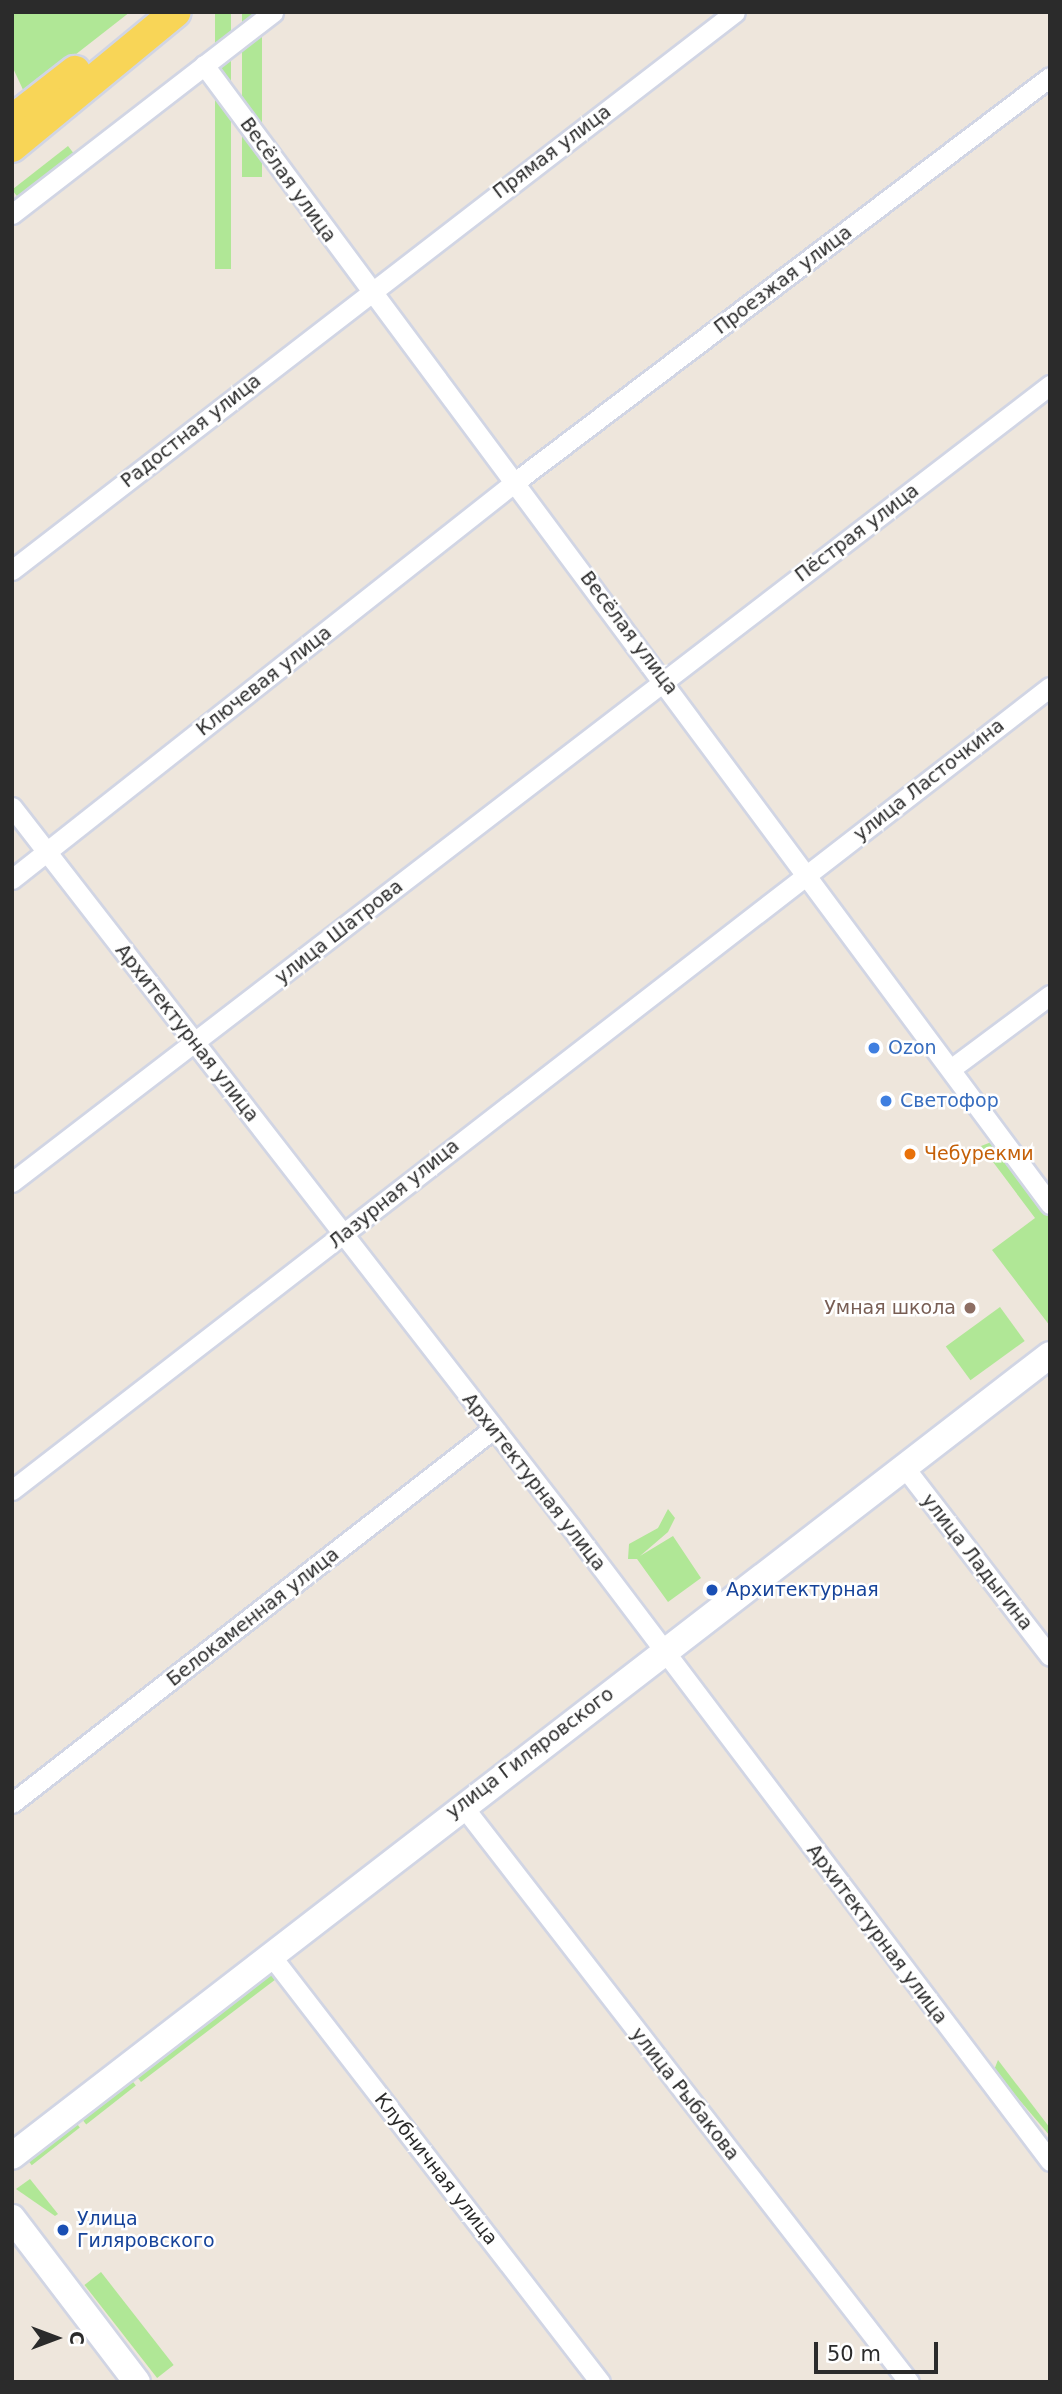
<!DOCTYPE html>
<meta charset="utf-8">
<style>
body{margin:0}
#map{position:relative;width:1062px;height:2394px;overflow:hidden;background:#eee6dc;font-family:"DejaVu Sans",sans-serif}
div>[style]{position:absolute}
.green>*{inset:0;background:#b0e796;transform-origin:0 0}
.roads{filter:drop-shadow(2px 0 #d1d5e4) drop-shadow(-2px 0 #d1d5e4) drop-shadow(0 2px #d1d5e4) drop-shadow(0 -2px #d1d5e4)}
.street>*{height:19px;margin:-9.5px;padding:0 9.5px;transform-origin:9.5px;border-radius:9.5px;background:#fff}
.secondary>*{height:26px;margin:-13px;padding:0 13px;transform-origin:13px;border-radius:13px;background:#fff}
.primary>*{height:30px;margin:-15px;padding:0 15px;transform-origin:15px;border-radius:15px;background:#f8d557}
.dots>*{width:19px;height:19px;translate:-50% -50%;box-sizing:border-box;border:4px solid #fff;border-radius:50%}
span{translate:-50% -50%;white-space:nowrap;text-align:center;line-height:1.15;-webkit-text-stroke:5px #fff;paint-order:stroke}
.street-label{font-size:19px;color:#2b2b2b}
.shop-label{font-size:19px;color:#366cbe}
.left{translate:0 -50%;text-align:left}
.food-label{font-size:19px;color:#c56008}
.education-label{font-size:19px;color:#785e54}
.right{translate:-100% -50%;text-align:right}
.transit-label{font-size:19px;color:#164399}
.frame{position:absolute;inset:0;border:14px solid #2b2b2b;pointer-events:none}
.north{position:absolute;left:21px;top:2303px;width:70px;height:70px;-webkit-text-stroke:5px #fff;paint-order:stroke;rotate:90deg;font-size:19px;font-weight:700;line-height:28px;text-align:center;color:#2b2b2b}
.north::after{content:'';display:block;margin:auto;width:24px;height:32px;background:#2b2b2b;clip-path:polygon(50% 0,100% 100%,50% 72%,0 100%)}
.scale{position:absolute;left:814px;top:2342px;width:124px;height:32px;box-sizing:border-box;border:4px solid #2b2b2b;border-top:0;padding-left:9px;font-size:21px;line-height:24px;white-space:nowrap;color:#2b2b2b;-webkit-text-stroke:5px #fff;paint-order:stroke}
</style>
<div id="map">
<div class="green">
<i style="clip-path:polygon(12px 12px,130px 12px,25px 94px,12px 66px)"></i>
<i style="left:215px;top:12px;width:16px;height:257px"></i>
<i style="left:242px;top:12px;width:20px;height:165px"></i>
<i style="left:68px;top:146px;width:11px;height:71px;rotate:52deg"></i>
<i style="clip-path:polygon(994px 1141px,1050px 1216px,1050px 1326px,992px 1250px,1035px 1218px,981px 1146px)"></i>
<i style="left:1000px;top:1307px;width:42px;height:67px;rotate:54deg"></i>
<i style="clip-path:polygon(668px 1509px,675px 1518px,668px 1532px,640px 1556px,673px 1536px,701px 1578px,668px 1602px,637px 1559px,628px 1559px,629px 1544px,658px 1528px)"></i>
<i style="clip-path:polygon(271px 1970px,280px 1976px,141px 2082px,131px 2069px)"></i>
<i style="clip-path:polygon(998px 2060px,1050px 2128px,1050px 2136px,994px 2070px)"></i>
<i style="left:126px;top:2073px;width:16px;height:63px;rotate:52deg"></i>
<i style="left:70px;top:2115px;width:16px;height:61px;rotate:52deg"></i>
<i style="clip-path:polygon(30px 2179px,58px 2214px,55px 2216px,16px 2189px)"></i>
<i style="left:101px;top:2272px;width:118px;height:21px;rotate:52deg"></i>
</div>
<div class="roads">
<div class="street">
<i style="left:204px;top:65px;width:1419px;rotate:53.4deg"></i>
<i style="left:12px;top:214px;width:330px;rotate:-37.7deg"></i>
<i style="left:12px;top:570px;width:913px;rotate:-37.66deg"></i>
<i style="left:12px;top:807px;width:910px;rotate:52.19deg"></i>
<i style="left:570px;top:1526px;width:796px;rotate:52.91deg"></i>
<i style="left:12px;top:879px;width:641px;rotate:-38.28deg"></i>
<i style="left:515px;top:482px;width:671px;rotate:-37.13deg"></i>
<i style="left:952px;top:1068px;width:122px;rotate:-36.7deg"></i>
<i style="left:12px;top:1182px;width:1309px;rotate:-37.52deg"></i>
<i style="left:905px;top:1468px;width:237px;rotate:52.4deg"></i>
<i style="left:12px;top:1490px;width:1312px;rotate:-37.73deg"></i>
<i style="left:12px;top:1803px;width:609px;rotate:-37.87deg"></i>
<i style="left:462px;top:1805px;width:730px;rotate:52.24deg"></i>
<i style="left:272px;top:1957px;width:537px;rotate:52.34deg"></i>
</div>
<div class="secondary">
<i style="left:12px;top:2156px;width:1311px;rotate:-37.66deg"></i>
<i style="left:12px;top:2218px;width:206px;rotate:52.7deg"></i>
</div>
<div class="primary">
<i style="left:12px;top:120px;width:80px;rotate:-37.9deg"></i>
<i style="left:12px;top:147px;width:212px;rotate:-39.5deg"></i>
</div>
</div>
<div class="dots">
<i style="left:874px;top:1048px;background:#3f7fe0"></i>
<i style="left:886px;top:1101px;background:#3f7fe0"></i>
<i style="left:910px;top:1154px;background:#e8710a"></i>
<i style="left:970px;top:1308px;background:#8d6e63"></i>
<i style="left:712px;top:1590px;background:#1a4fb4"></i>
<i style="left:63px;top:2230px;background:#1a4fb4"></i>
</div>
<div class="street-label">
<span style="left:552px;top:152px;rotate:-37deg">Прямая улица</span>
<span style="left:288px;top:180px;rotate:54deg">Весёлая улица</span>
<span style="left:783px;top:280px;rotate:-37deg">Проезжая улица</span>
<span style="left:191px;top:431px;rotate:-38deg">Радостная улица</span>
<span style="left:857px;top:533px;rotate:-37deg">Пёстрая улица</span>
<span style="left:629px;top:633px;rotate:53deg">Весёлая улица</span>
<span style="left:264px;top:681px;rotate:-38deg">Ключевая улица</span>
<span style="left:929px;top:780px;rotate:-38deg">улица Ласточкина</span>
<span style="left:339px;top:932px;rotate:-38deg">улица Шатрова</span>
<span style="left:187px;top:1033px;rotate:52deg">Архитектурная улица</span>
<span style="left:394px;top:1194px;rotate:-39deg">Лазурная улица</span>
<span style="left:534px;top:1482px;rotate:52deg">Архитектурная улица</span>
<span style="left:977px;top:1562px;rotate:52deg">улица Ладыгина</span>
<span style="left:253px;top:1617px;rotate:-38deg">Белокаменная улица</span>
<span style="left:530px;top:1753px;rotate:-37deg">улица Гиляровского</span>
<span style="left:877px;top:1934px;rotate:53deg">Архитектурная улица</span>
<span style="left:685px;top:2094px;rotate:52deg">улица Рыбакова</span>
<span style="left:436px;top:2169px;rotate:52deg">Клубничная улица</span>
</div>
<div class="shop-label">
<span class="left" style="left:888px;top:1048px">Ozon</span>
<span class="left" style="left:900px;top:1101px">Светофор</span>
</div>
<div class="food-label">
<span class="left" style="left:924px;top:1154px">Чебурекми</span>
</div>
<div class="education-label">
<span class="right" style="left:956px;top:1308px">Умная школа</span>
</div>
<div class="transit-label">
<span class="left" style="left:726px;top:1590px">Архитектурная</span>
<span class="left" style="left:77px;top:2230px">Улица<br>Гиляровского</span>
</div>
<div class="frame"></div>
<div class="north">С</div>
<div class="scale">50 m</div>
</div>
